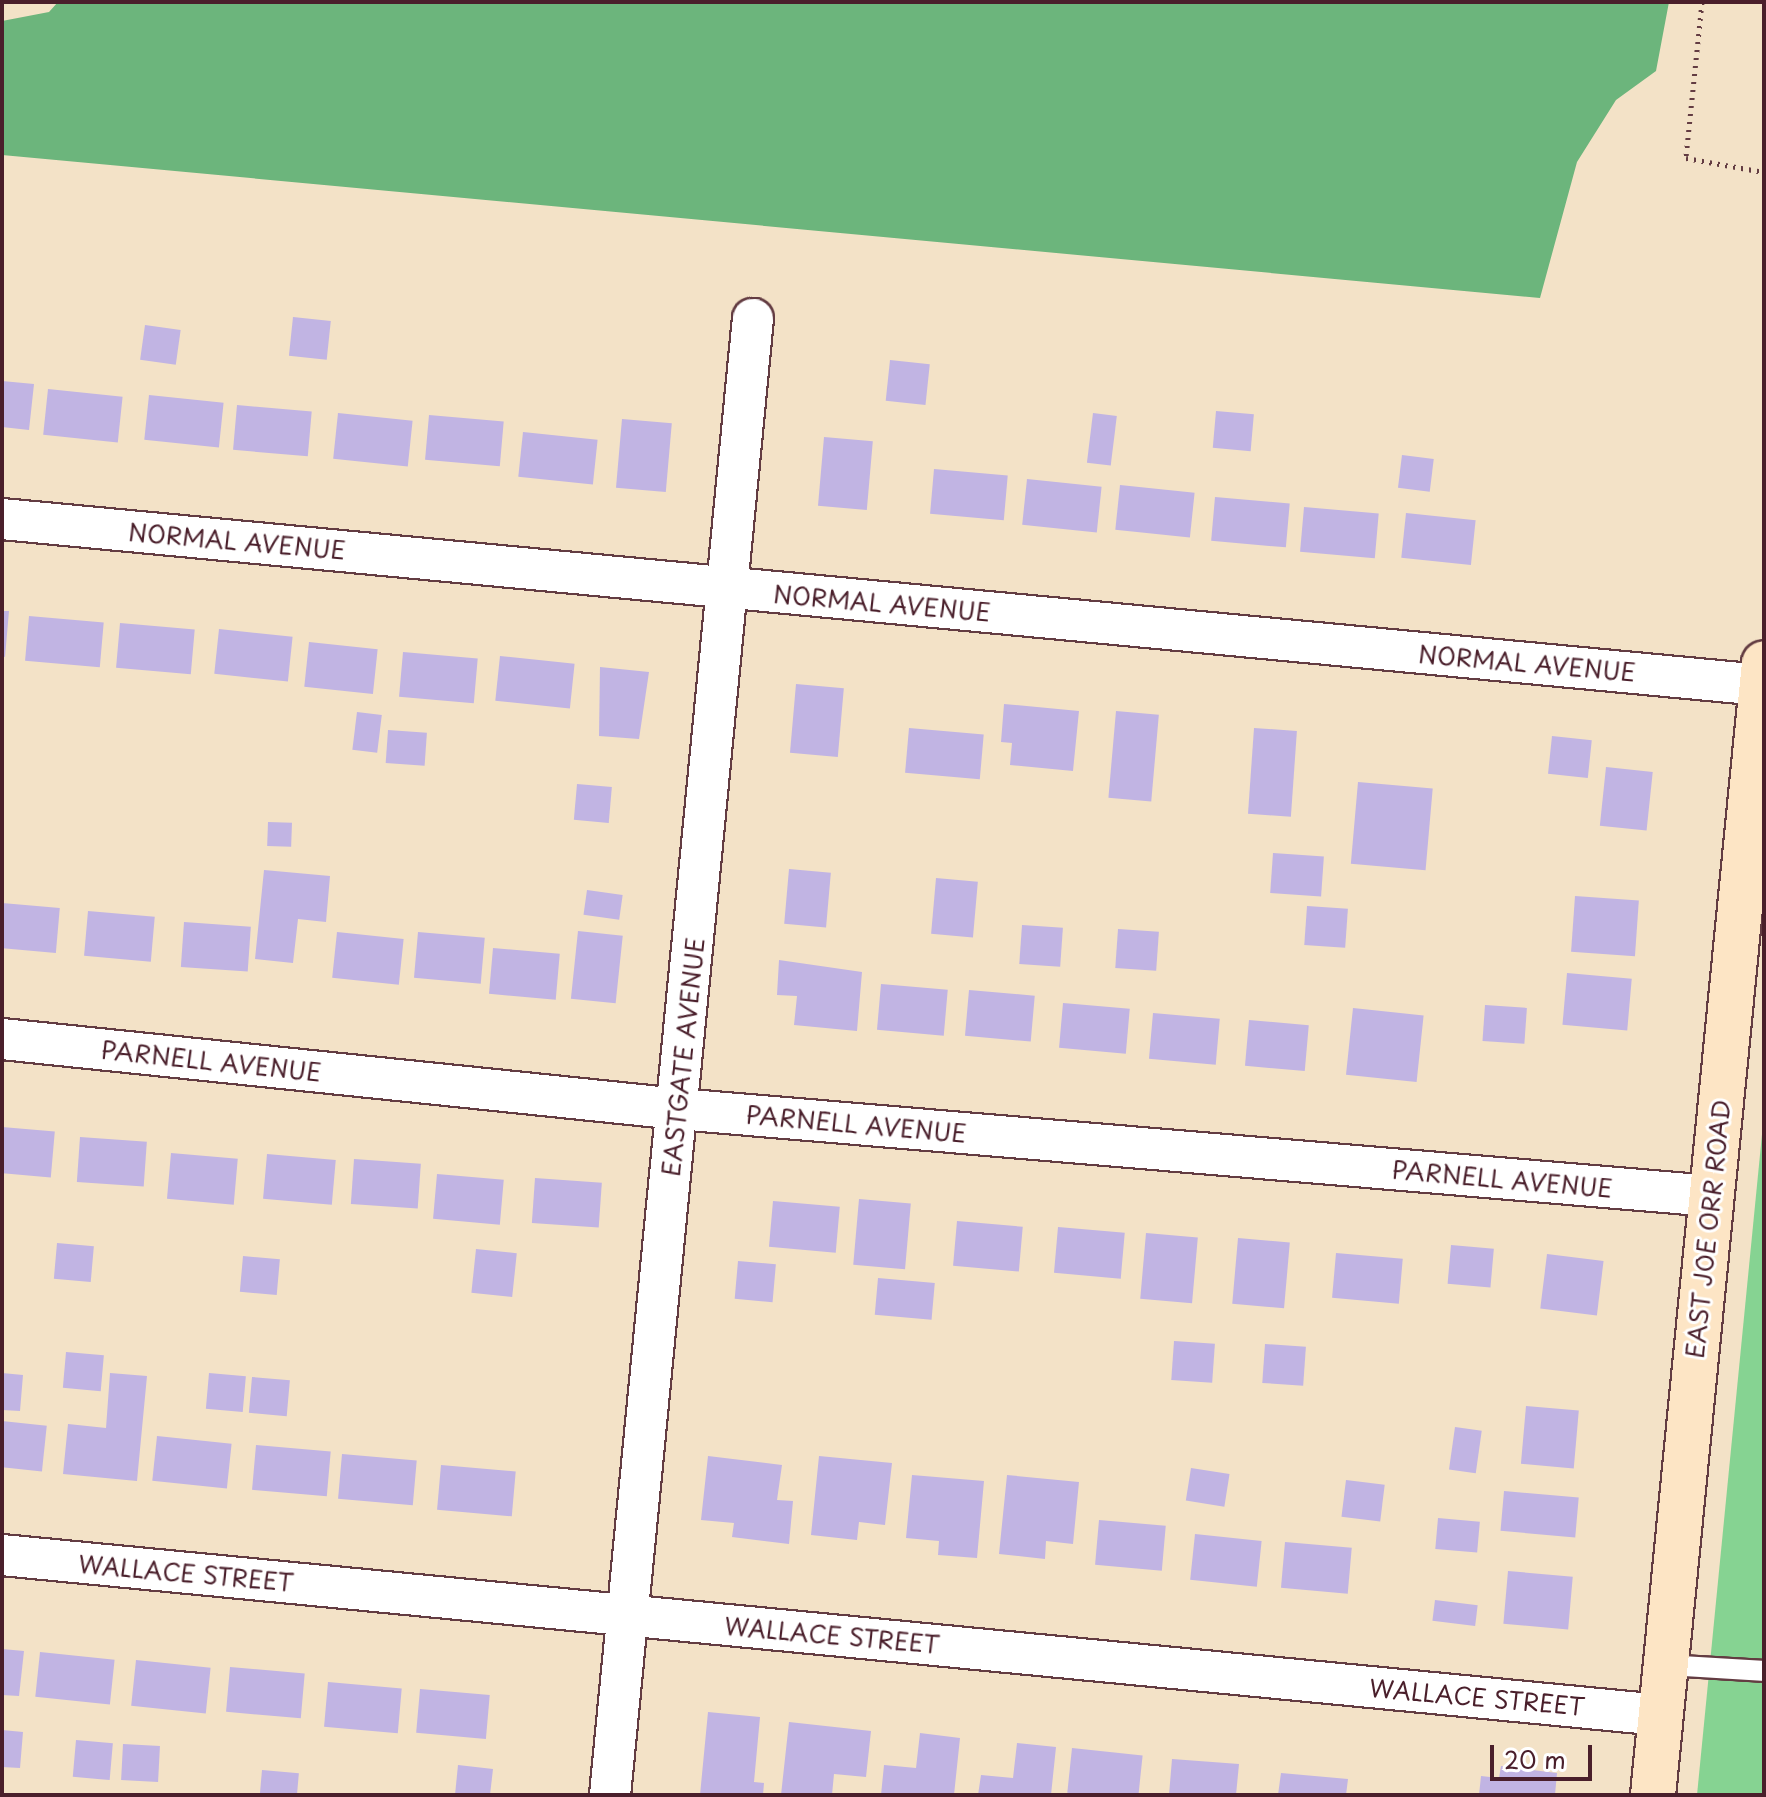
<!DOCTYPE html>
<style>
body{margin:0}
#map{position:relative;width:1766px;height:1797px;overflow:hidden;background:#f3e2c7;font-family:"Playpen Sans",sans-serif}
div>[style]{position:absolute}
.green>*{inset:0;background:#86d392}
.forest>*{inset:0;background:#6cb57c}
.building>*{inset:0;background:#c1b4e3;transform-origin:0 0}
.path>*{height:5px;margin-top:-2.5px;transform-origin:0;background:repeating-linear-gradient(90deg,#633c42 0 2px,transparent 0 8px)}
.roads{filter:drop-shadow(2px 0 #633c42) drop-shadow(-2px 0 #633c42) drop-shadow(0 2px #633c42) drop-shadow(0 -2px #633c42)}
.lane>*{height:20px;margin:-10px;padding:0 10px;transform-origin:10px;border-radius:10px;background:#fff}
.street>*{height:40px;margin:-20px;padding:0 20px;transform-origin:20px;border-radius:20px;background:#fff}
.secondary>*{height:44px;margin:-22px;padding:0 22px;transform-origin:22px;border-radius:22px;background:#fde5c5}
span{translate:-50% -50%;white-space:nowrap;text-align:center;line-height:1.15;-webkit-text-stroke:6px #fff;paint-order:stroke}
.street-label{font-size:24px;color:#4a1f2b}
.frame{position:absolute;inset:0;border:4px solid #4a1f2b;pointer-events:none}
.scale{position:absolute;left:1490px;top:1745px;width:102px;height:36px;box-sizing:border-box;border:4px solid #4a1f2b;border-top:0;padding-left:10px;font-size:24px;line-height:28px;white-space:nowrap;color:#4a1f2b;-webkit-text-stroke:6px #fff;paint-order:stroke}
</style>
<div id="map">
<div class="green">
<i style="clip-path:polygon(1764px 1114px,1764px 1795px,1697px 1795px)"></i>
</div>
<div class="forest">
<i style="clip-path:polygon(58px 2px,1669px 2px,1656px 71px,1616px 100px,1577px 162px,1540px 298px,2px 155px,2px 21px,49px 12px)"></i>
</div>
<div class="building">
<i style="left:293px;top:317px;width:38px;height:39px;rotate:6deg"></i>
<i style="left:145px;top:325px;width:36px;height:35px;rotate:8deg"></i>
<i style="left:890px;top:360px;width:40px;height:41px;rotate:6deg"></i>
<i style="clip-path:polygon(2px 381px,34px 384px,29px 430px,2px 427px)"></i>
<i style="left:48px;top:389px;width:75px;height:46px;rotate:6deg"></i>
<i style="left:149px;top:395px;width:75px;height:45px;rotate:6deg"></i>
<i style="left:237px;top:405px;width:75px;height:45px;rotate:5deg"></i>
<i style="left:1216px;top:411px;width:38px;height:37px;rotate:5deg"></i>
<i style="left:338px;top:413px;width:75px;height:46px;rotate:6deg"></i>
<i style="left:1093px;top:413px;width:24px;height:50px;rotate:7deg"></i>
<i style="left:429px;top:415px;width:75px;height:45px;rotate:5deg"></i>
<i style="left:622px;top:419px;width:50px;height:69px;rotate:5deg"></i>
<i style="left:523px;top:432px;width:75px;height:45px;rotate:6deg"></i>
<i style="left:824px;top:437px;width:49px;height:69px;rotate:5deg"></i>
<i style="left:1402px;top:455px;width:32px;height:33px;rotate:7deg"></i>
<i style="left:934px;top:469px;width:74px;height:45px;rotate:5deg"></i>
<i style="left:1027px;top:479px;width:75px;height:46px;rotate:6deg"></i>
<i style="left:1120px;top:485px;width:75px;height:45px;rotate:6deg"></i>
<i style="left:1215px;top:497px;width:75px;height:44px;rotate:5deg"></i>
<i style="left:1304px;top:507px;width:75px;height:45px;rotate:5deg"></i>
<i style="left:1406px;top:513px;width:70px;height:45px;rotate:6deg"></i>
<i style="clip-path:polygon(2px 611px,9px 611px,5px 657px,2px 656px)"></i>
<i style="left:29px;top:616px;width:75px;height:45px;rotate:5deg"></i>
<i style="left:120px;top:623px;width:75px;height:45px;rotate:5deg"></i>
<i style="left:219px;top:629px;width:74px;height:45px;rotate:6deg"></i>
<i style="left:309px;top:642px;width:69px;height:45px;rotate:6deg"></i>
<i style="left:403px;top:652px;width:75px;height:45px;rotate:5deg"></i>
<i style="left:500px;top:656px;width:75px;height:45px;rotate:6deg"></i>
<i style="clip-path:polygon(600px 667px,649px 672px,639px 739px,599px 736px)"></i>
<i style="left:796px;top:684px;width:48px;height:69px;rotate:5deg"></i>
<i style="clip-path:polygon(1004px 704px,1079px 711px,1073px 771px,1010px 765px,1012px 743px,1001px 742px)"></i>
<i style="left:1116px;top:711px;width:43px;height:87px;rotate:5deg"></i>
<i style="left:357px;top:712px;width:25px;height:38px;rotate:7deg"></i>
<i style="left:909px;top:728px;width:75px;height:45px;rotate:5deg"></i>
<i style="left:1254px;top:728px;width:43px;height:86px;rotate:4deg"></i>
<i style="left:388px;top:730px;width:39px;height:33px;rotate:4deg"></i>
<i style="left:1552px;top:736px;width:40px;height:38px;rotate:6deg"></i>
<i style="left:1606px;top:767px;width:47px;height:59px;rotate:6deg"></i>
<i style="left:1358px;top:782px;width:75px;height:82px;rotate:5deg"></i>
<i style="left:577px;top:784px;width:35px;height:36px;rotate:5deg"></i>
<i style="left:268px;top:822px;width:24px;height:24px;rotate:2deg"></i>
<i style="left:1273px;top:853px;width:51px;height:40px;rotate:4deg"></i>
<i style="left:789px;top:869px;width:42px;height:55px;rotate:5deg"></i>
<i style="clip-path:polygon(264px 870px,330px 876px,326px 922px,298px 919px,293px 963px,255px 959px)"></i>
<i style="left:936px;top:878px;width:42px;height:56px;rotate:5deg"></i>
<i style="left:587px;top:890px;width:36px;height:25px;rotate:8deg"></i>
<i style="left:1575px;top:896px;width:64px;height:56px;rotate:4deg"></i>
<i style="left:2px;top:903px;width:58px;height:45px;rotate:5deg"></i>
<i style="left:1307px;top:906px;width:41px;height:39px;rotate:4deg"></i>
<i style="left:88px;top:911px;width:67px;height:45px;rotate:5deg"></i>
<i style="left:184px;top:922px;width:67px;height:45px;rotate:4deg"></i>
<i style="left:1022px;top:925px;width:41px;height:39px;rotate:4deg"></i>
<i style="left:1118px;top:929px;width:41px;height:39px;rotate:4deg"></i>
<i style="left:578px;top:931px;width:45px;height:68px;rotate:6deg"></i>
<i style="left:337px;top:932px;width:67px;height:46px;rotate:6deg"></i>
<i style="left:418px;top:932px;width:67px;height:46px;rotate:5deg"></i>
<i style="left:493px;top:948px;width:67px;height:46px;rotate:5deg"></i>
<i style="clip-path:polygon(779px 960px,862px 972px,857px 1031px,794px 1025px,797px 996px,777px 995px)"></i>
<i style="left:1567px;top:973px;width:65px;height:52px;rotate:5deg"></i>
<i style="left:881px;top:984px;width:67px;height:46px;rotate:5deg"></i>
<i style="left:969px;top:990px;width:66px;height:46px;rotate:5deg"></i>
<i style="left:1063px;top:1003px;width:67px;height:45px;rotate:5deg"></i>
<i style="left:1485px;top:1005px;width:42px;height:36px;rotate:4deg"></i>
<i style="left:1353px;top:1008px;width:71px;height:67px;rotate:6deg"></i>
<i style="left:1153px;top:1013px;width:67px;height:46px;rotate:5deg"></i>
<i style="left:1249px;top:1020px;width:60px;height:46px;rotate:5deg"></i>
<i style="left:2px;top:1127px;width:53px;height:46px;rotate:5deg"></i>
<i style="left:80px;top:1137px;width:67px;height:45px;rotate:4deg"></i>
<i style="left:171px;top:1153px;width:67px;height:46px;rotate:5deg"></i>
<i style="left:267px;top:1154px;width:69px;height:45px;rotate:5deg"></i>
<i style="left:354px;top:1159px;width:67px;height:45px;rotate:4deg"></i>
<i style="left:437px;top:1174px;width:67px;height:45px;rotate:5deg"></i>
<i style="left:535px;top:1178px;width:67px;height:45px;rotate:4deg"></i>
<i style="left:859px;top:1199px;width:52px;height:66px;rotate:5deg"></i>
<i style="left:773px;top:1201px;width:67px;height:46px;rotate:5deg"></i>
<i style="left:957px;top:1221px;width:66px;height:45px;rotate:5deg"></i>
<i style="left:1058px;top:1227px;width:67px;height:46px;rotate:5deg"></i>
<i style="left:1146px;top:1233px;width:52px;height:66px;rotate:5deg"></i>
<i style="left:1238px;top:1238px;width:52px;height:66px;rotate:5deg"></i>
<i style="left:57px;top:1243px;width:37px;height:36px;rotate:5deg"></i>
<i style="left:1451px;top:1245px;width:43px;height:39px;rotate:5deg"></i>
<i style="left:476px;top:1249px;width:41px;height:44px;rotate:6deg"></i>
<i style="left:1336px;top:1253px;width:67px;height:45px;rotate:5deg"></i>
<i style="left:1547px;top:1254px;width:57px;height:55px;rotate:7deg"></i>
<i style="left:243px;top:1256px;width:37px;height:36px;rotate:5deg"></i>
<i style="left:738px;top:1261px;width:38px;height:38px;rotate:5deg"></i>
<i style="left:878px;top:1278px;width:57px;height:37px;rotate:5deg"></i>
<i style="left:1174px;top:1341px;width:41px;height:39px;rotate:4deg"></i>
<i style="left:1265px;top:1344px;width:41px;height:39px;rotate:4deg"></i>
<i style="left:66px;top:1352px;width:38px;height:36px;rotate:5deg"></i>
<i style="clip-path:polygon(2px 1373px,23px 1375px,20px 1411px,2px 1410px)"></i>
<i style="clip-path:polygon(110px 1373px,147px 1376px,137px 1481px,63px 1474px,68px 1424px,106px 1428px)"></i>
<i style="left:209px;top:1373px;width:37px;height:36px;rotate:5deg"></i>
<i style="left:252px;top:1377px;width:38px;height:36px;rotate:5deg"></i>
<i style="left:1526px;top:1406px;width:53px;height:58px;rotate:5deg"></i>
<i style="left:2px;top:1421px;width:45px;height:46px;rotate:6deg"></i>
<i style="left:1455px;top:1427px;width:27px;height:43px;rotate:8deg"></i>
<i style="left:157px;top:1436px;width:75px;height:45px;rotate:6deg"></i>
<i style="left:256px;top:1445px;width:75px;height:45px;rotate:5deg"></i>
<i style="left:342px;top:1454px;width:75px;height:45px;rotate:5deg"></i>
<i style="clip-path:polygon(708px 1456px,782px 1465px,777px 1500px,793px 1501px,789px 1544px,732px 1537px,734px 1523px,701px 1520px)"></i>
<i style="clip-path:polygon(819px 1456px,892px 1463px,885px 1525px,859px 1522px,857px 1540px,811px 1535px)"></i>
<i style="left:441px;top:1465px;width:75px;height:45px;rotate:5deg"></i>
<i style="left:1191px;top:1468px;width:39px;height:33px;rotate:9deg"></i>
<i style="clip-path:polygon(912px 1475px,984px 1481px,977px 1558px,938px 1555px,939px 1541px,906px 1538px)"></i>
<i style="clip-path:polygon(1007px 1475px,1079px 1482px,1073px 1544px,1046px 1541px,1045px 1559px,999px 1554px)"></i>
<i style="left:1346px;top:1480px;width:39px;height:37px;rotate:7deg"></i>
<i style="left:1504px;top:1491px;width:75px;height:40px;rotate:5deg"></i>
<i style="left:1438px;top:1518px;width:42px;height:31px;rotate:5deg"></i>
<i style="left:1099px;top:1520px;width:67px;height:45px;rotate:5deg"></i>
<i style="left:1195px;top:1534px;width:67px;height:46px;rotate:6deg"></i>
<i style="left:1285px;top:1542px;width:67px;height:46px;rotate:5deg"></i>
<i style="left:1508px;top:1571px;width:65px;height:53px;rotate:5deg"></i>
<i style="left:1435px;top:1600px;width:43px;height:21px;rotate:7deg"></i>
<i style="clip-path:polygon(2px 1649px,24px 1651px,19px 1696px,2px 1695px)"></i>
<i style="left:40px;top:1652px;width:75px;height:45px;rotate:6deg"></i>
<i style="left:136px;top:1660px;width:75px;height:46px;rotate:6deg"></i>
<i style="left:230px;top:1667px;width:75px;height:45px;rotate:5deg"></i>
<i style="left:328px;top:1682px;width:74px;height:45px;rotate:5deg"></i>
<i style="left:420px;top:1689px;width:70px;height:44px;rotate:5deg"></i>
<i style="clip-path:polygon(708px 1712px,760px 1717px,754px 1782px,764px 1783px,763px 1795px,700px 1795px)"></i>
<i style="clip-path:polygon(789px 1722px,871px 1731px,866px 1777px,834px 1774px,832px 1795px,781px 1795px)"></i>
<i style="clip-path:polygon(2px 1730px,23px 1732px,20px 1768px,2px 1767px)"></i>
<i style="clip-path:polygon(920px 1733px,960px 1738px,954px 1795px,881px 1795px,884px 1765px,916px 1768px)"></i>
<i style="left:76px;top:1740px;width:37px;height:37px;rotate:5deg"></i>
<i style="clip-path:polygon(1017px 1743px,1056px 1747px,1051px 1795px,978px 1795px,981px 1775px,1013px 1778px)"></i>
<i style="left:123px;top:1744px;width:37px;height:36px;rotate:3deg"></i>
<i style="left:1072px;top:1748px;width:71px;height:45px;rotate:6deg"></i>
<i style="clip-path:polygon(1172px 1759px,1239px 1764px,1236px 1795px,1169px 1795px)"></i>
<i style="clip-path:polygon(458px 1765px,493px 1769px,490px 1795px,455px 1795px)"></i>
<i style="clip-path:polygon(1501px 1766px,1557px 1773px,1555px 1795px,1479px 1795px,1481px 1776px,1499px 1778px)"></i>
<i style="left:262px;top:1770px;width:37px;height:25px;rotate:5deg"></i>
<i style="clip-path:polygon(1281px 1773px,1348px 1779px,1346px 1795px,1278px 1795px)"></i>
</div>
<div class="path">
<i style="left:1702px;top:2px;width:157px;rotate:95.9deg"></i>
<i style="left:1686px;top:158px;width:79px;rotate:10.2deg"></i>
</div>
<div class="roads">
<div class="lane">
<i style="left:1666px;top:1665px;width:98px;rotate:3.5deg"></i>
</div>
<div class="street">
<i style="left:2px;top:519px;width:1768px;rotate:5.39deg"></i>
<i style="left:2px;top:1039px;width:680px;rotate:5.91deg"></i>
<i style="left:678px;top:1109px;width:1037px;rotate:4.81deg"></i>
<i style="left:2px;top:1555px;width:1667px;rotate:5.51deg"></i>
<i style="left:610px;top:1795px;width:1483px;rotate:-84.47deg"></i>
</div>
<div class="secondary">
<i style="left:1653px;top:1795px;width:1137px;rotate:-84.4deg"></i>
</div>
</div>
<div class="street-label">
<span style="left:237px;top:541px;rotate:5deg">NORMAL AVENUE</span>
<span style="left:882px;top:603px;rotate:5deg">NORMAL AVENUE</span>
<span style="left:1527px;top:663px;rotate:5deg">NORMAL AVENUE</span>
<span style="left:683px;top:1057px;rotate:-84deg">EASTGATE AVENUE</span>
<span style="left:211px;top:1061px;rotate:6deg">PARNELL AVENUE</span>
<span style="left:856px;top:1124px;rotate:5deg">PARNELL AVENUE</span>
<span style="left:1502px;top:1179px;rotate:5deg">PARNELL AVENUE</span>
<span style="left:1708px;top:1229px;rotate:-84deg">EAST JOE ORR ROAD</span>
<span style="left:186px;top:1573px;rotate:5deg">WALLACE STREET</span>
<span style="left:832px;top:1635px;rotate:5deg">WALLACE STREET</span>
<span style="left:1477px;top:1697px;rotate:5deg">WALLACE STREET</span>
</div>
<div class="frame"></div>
<div class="scale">20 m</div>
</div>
